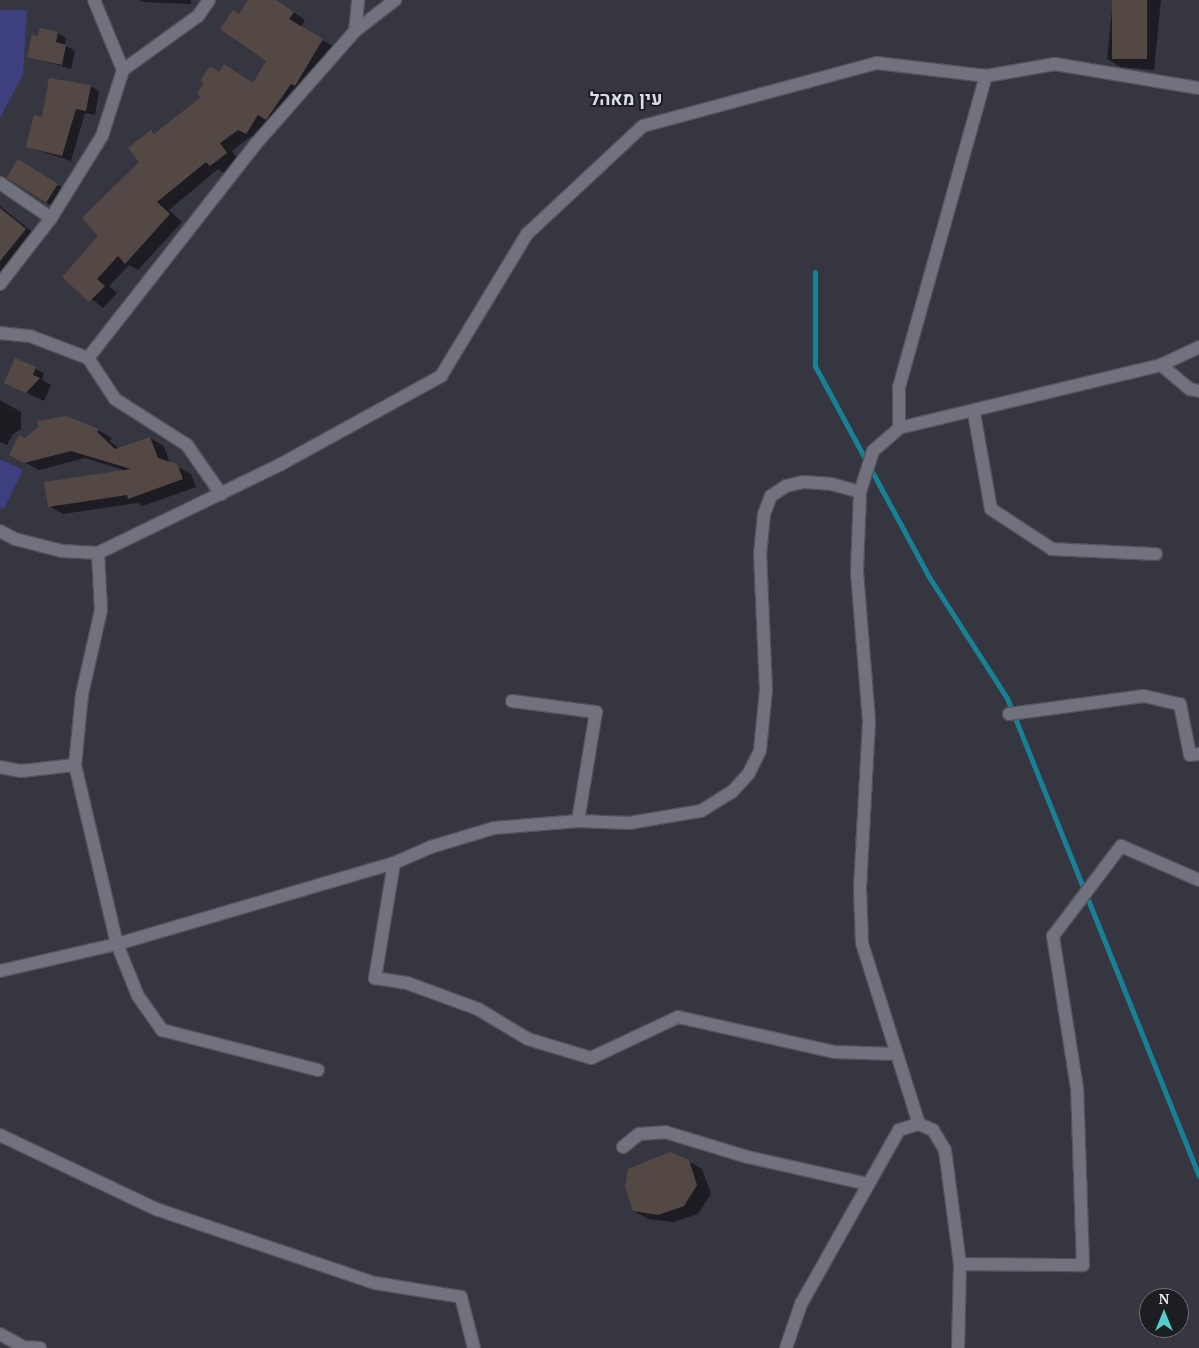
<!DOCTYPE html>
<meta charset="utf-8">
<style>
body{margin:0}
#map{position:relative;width:1199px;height:1348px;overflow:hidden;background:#353640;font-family:"PT Serif",Heebo,serif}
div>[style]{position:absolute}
.green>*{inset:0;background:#3d3f7e}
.shadow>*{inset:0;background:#0007}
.stream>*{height:5px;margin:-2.5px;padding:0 2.5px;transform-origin:2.5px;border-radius:2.5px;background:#178295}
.building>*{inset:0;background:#544845;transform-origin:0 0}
.roads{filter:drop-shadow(1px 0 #52535b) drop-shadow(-1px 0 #52535b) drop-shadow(0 1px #52535b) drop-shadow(0 -1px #52535b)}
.minor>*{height:12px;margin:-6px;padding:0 6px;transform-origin:6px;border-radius:6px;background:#71727d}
span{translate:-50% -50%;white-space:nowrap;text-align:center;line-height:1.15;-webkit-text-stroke:4px #1d1e22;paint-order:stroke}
.district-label{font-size:18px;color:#d9dbe8;font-weight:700}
.north{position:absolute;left:1139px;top:1288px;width:50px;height:50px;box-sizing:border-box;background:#1d1e22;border:1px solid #6f7075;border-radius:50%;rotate:0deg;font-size:14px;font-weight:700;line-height:20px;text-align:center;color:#eaebf2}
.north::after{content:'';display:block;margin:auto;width:18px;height:22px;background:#52cdcc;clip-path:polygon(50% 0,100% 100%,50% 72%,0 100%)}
</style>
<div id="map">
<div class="green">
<i style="clip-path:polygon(0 10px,27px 10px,23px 75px,0 118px)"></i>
<i style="clip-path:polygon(0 459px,23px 470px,4px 509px,0 507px)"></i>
</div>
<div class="shadow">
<i style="clip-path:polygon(139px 0,191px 0,191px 4px,144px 2px)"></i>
<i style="clip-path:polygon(250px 0,275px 0,305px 20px,301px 27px,334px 47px,259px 141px,251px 136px,232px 151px,239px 161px,224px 173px,218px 169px,169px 210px,182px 222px,138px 270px,129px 265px,109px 286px,117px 293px,103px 308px,64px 277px,100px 236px,141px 162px,151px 131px,156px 134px,203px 97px,220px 73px,254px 84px,268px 60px,239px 15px)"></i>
<i style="clip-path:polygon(1113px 0,1161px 0,1154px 70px,1121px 67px,1107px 59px)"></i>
<i style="clip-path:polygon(58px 33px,66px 38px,65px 45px,75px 51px,71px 69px,29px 56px,39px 38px)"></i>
<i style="clip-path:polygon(90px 86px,99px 91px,95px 115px,85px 113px,71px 161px,28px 147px)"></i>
<i style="clip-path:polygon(28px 166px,66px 190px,55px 208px,8px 177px)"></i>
<i style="clip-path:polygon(0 206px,37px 236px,0 279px)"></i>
<i style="clip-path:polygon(16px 360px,44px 373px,42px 380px,51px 385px,44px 401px,6px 383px)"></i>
<i style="clip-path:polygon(0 400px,21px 412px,21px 429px,13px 434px,7px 445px,0 442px)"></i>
<i style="clip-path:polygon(98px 430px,112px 438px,110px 441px,119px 449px,150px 438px,164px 446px,170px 463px,191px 474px,196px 487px,143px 506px,137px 503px,63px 514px,49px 506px,127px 471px,85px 458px,39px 470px,24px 462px,26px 440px)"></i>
<i style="clip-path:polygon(688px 1161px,702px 1169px,711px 1194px,698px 1214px,673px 1222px,648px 1219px,634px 1211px)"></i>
</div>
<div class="stream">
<i style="left:815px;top:272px;width:94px;rotate:90deg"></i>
<i style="left:815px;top:366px;width:240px;rotate:61.6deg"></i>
<i style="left:929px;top:577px;width:144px;rotate:57.2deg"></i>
<i style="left:1007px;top:698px;width:515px;rotate:68.12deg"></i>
</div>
<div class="building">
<i style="clip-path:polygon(248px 0,276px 0,294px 12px,289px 19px,323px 39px,295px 86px,291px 84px,266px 120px,258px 115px,246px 134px,238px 130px,220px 143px,227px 153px,210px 166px,206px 162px,157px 202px,170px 214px,125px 264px,118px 256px,97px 279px,105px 286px,89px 302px,62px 277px,98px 236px,82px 218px,139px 162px,128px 148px,151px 130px,154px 134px,201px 97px,197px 94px,204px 83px,200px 81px,210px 66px,219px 72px,224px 64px,253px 83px,266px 61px,220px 29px,233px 10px,239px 14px)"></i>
<i style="left:1112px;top:0;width:35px;height:59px"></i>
<i style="clip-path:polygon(40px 28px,58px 32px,56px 42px,66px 45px,62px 65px,27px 57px,32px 35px,38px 36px)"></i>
<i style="clip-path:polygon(49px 78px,91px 85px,86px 111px,76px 109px,62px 156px,26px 147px,34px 115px,42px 117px)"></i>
<i style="left:18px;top:159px;width:47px;height:22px;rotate:32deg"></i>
<i style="clip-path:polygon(0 208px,26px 229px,0 261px)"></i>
<i style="clip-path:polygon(15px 358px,36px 367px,33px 375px,40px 378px,26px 393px,4px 383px)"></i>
<i style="clip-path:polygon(67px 416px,99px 429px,97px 432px,115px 449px,150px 437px,158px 458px,177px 464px,183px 479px,128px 499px,127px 495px,48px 507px,44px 482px,131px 469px,71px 451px,24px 463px,9px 455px,19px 435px,25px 438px,39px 426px,37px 421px)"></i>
<i style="clip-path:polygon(670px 1152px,689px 1160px,697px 1185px,684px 1206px,658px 1215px,633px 1211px,625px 1187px,628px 1169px)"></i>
</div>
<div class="roads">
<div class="minor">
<i style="left:355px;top:31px;width:31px;rotate:-84deg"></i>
<i style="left:123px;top:70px;width:92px;rotate:-35.8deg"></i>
<i style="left:198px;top:16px;width:19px;rotate:-55deg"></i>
<i style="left:0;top:183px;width:62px;rotate:34.5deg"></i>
<i style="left:0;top:284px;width:83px;rotate:-52.3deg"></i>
<i style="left:51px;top:218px;width:97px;rotate:-58.1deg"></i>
<i style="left:102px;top:136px;width:69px;rotate:-72.3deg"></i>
<i style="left:123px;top:70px;width:76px;rotate:-112.5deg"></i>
<i style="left:0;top:333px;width:30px;rotate:6deg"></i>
<i style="left:30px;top:336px;width:62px;rotate:20.8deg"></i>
<i style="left:88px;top:358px;width:49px;rotate:56.6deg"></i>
<i style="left:115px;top:399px;width:85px;rotate:32.6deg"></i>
<i style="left:187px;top:445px;width:60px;rotate:55.2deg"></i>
<i style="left:88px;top:358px;width:269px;rotate:-51.9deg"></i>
<i style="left:254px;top:146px;width:153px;rotate:-48.7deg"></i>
<i style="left:355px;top:31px;width:51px;rotate:-37.8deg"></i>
<i style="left:1161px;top:365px;width:38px;rotate:40deg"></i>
<i style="left:1190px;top:389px;width:9px;rotate:13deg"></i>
<i style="left:974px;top:413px;width:97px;rotate:80deg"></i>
<i style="left:991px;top:509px;width:73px;rotate:33.3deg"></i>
<i style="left:1052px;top:549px;width:104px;rotate:2.8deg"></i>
<i style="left:899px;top:428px;width:269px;rotate:-13.5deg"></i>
<i style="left:1161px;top:365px;width:42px;rotate:-25.3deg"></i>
<i style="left:0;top:531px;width:17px;rotate:28deg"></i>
<i style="left:15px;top:539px;width:49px;rotate:14.3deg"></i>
<i style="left:62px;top:551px;width:36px;rotate:3deg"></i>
<i style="left:98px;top:553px;width:203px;rotate:-25.9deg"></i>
<i style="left:281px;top:464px;width:183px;rotate:-28.8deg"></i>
<i style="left:441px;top:376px;width:166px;rotate:-58.8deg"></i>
<i style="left:527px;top:234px;width:158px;rotate:-43deg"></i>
<i style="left:643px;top:126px;width:242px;rotate:-15.1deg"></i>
<i style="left:877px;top:63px;width:110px;rotate:6.8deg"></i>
<i style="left:986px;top:76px;width:70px;rotate:-9.9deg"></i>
<i style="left:1055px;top:64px;width:146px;rotate:9.5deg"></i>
<i style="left:98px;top:553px;width:57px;rotate:87deg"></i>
<i style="left:101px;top:610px;width:86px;rotate:102.7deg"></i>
<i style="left:82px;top:694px;width:71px;rotate:95.6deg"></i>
<i style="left:75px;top:765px;width:184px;rotate:76.8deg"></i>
<i style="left:117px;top:944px;width:56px;rotate:68deg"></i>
<i style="left:138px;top:996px;width:42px;rotate:54.8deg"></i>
<i style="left:162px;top:1030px;width:161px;rotate:14.4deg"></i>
<i style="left:512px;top:701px;width:85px;rotate:7.5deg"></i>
<i style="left:596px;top:712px;width:110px;rotate:99.4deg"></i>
<i style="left:578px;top:821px;width:51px;rotate:2.2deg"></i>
<i style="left:629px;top:823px;width:73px;rotate:-9.5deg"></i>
<i style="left:701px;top:811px;width:36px;rotate:-32deg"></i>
<i style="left:732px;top:792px;width:25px;rotate:-48deg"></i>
<i style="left:749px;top:773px;width:25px;rotate:-64deg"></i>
<i style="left:760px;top:750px;width:60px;rotate:-84.3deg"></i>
<i style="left:766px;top:690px;width:135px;rotate:-92.5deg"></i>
<i style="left:760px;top:555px;width:41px;rotate:-84.4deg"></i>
<i style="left:764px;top:514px;width:19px;rotate:-69deg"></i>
<i style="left:771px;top:496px;width:18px;rotate:-34deg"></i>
<i style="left:786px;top:486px;width:18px;rotate:-13deg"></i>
<i style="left:804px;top:482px;width:27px;rotate:4deg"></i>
<i style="left:831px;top:484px;width:30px;rotate:15deg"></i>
<i style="left:1009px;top:714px;width:136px;rotate:-7.6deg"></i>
<i style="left:1144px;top:696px;width:37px;rotate:13deg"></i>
<i style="left:1180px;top:704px;width:52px;rotate:78.9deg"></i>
<i style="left:1190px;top:755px;width:9px;rotate:-6deg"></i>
<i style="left:0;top:767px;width:21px;rotate:11deg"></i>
<i style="left:21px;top:771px;width:54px;rotate:-6.3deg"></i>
<i style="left:578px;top:821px;width:84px;rotate:175.2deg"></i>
<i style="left:494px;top:828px;width:66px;rotate:163.2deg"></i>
<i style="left:431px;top:847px;width:40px;rotate:156.6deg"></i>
<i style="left:394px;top:863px;width:117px;rotate:99.4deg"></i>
<i style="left:375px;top:978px;width:32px;rotate:9deg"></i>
<i style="left:407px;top:983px;width:76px;rotate:20.1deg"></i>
<i style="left:478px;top:1009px;width:58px;rotate:31deg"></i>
<i style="left:528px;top:1039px;width:66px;rotate:16.8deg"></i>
<i style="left:591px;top:1058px;width:96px;rotate:-25.2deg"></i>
<i style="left:678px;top:1017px;width:160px;rotate:12.6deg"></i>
<i style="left:834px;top:1052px;width:61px;rotate:1.9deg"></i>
<i style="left:0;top:971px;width:120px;rotate:-13deg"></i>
<i style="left:117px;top:944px;width:289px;rotate:-16.3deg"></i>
<i style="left:0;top:1135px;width:173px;rotate:25.4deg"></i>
<i style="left:156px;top:1209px;width:231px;rotate:18.7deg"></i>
<i style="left:375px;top:1283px;width:87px;rotate:9.2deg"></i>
<i style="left:461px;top:1297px;width:53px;rotate:75.7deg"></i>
<i style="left:623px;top:1147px;width:21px;rotate:-39deg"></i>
<i style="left:639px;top:1134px;width:26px;rotate:-4deg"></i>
<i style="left:665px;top:1132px;width:87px;rotate:16.8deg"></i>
<i style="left:748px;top:1157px;width:123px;rotate:12.7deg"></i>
<i style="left:960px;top:1264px;width:123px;rotate:0.5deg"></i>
<i style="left:1083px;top:1265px;width:177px;rotate:-91.9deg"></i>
<i style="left:1077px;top:1088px;width:154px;rotate:-99deg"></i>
<i style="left:1053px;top:936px;width:113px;rotate:-52.9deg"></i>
<i style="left:1121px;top:846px;width:85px;rotate:23.6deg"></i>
<i style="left:0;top:1334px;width:26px;rotate:29deg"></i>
<i style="left:23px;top:1347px;width:17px;rotate:3deg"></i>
<i style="left:786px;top:1348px;width:46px;rotate:-71.2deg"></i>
<i style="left:801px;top:1304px;width:200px;rotate:-60.6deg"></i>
<i style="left:899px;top:1130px;width:21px;rotate:-17deg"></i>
<i style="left:958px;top:1348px;width:84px;rotate:-88.6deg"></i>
<i style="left:960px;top:1264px;width:115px;rotate:-97.5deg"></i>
<i style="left:945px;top:1150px;width:23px;rotate:-121deg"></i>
<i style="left:933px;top:1130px;width:15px;rotate:-157deg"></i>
<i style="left:919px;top:1124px;width:190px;rotate:-107.5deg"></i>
<i style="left:862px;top:943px;width:55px;rotate:-92.1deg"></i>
<i style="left:860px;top:888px;width:167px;rotate:-86.9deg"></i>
<i style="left:869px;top:721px;width:150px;rotate:-94.6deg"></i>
<i style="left:857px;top:571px;width:79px;rotate:-87.8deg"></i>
<i style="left:860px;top:492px;width:43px;rotate:-72.4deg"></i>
<i style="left:873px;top:451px;width:35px;rotate:-41deg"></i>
<i style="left:899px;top:428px;width:41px;rotate:-90deg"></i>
<i style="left:899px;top:387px;width:323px;rotate:-74.4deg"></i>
</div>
</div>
<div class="district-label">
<span style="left:626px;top:98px">עין מאהל</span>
</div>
<div class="north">N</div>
</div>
